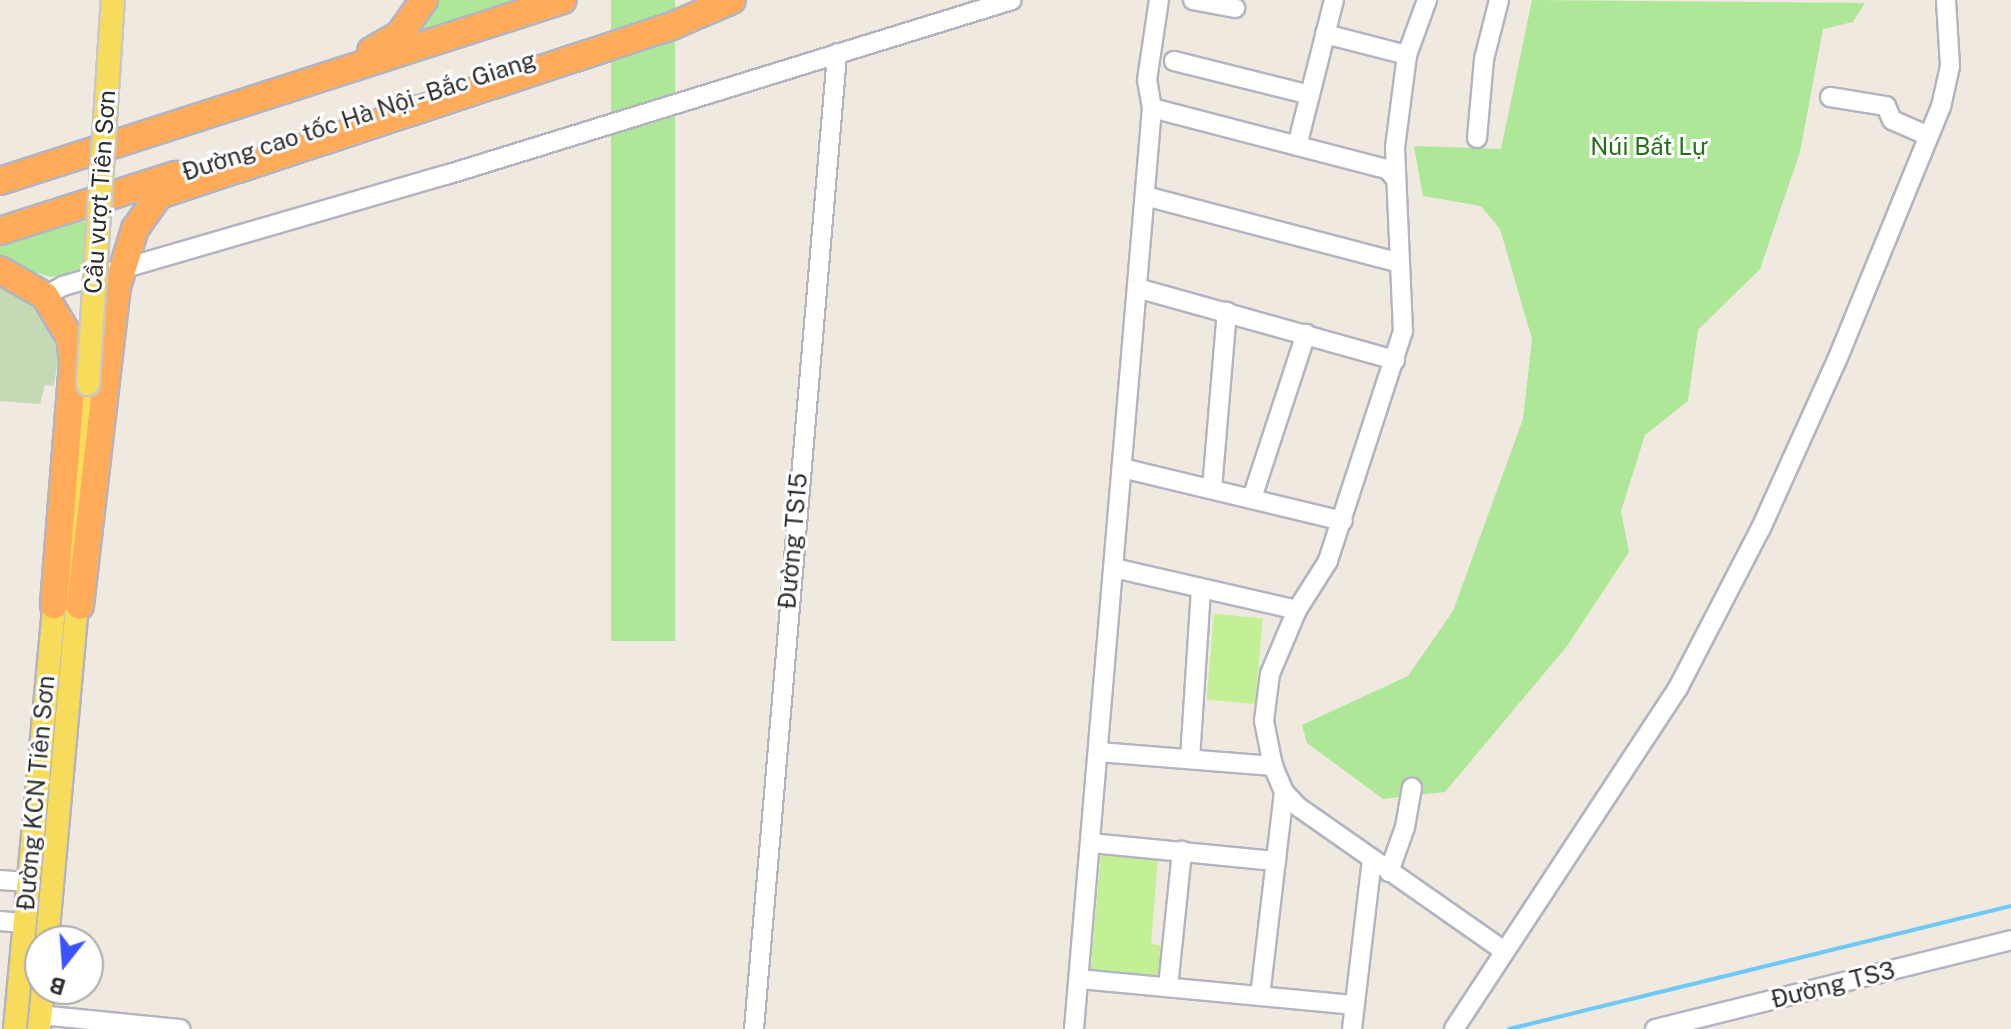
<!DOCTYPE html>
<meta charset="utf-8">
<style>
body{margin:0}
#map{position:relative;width:2011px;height:1029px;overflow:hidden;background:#efe9df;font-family:"Public Sans",sans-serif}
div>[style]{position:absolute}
.green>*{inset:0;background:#afe799;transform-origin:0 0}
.cemetery>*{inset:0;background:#c5d9b5}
.pitch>*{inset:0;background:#c3ef95;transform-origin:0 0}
.stream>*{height:4px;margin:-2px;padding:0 2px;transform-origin:2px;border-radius:2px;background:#6ec9f5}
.roads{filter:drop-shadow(2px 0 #b3b4c1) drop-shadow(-2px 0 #b3b4c1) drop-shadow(0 2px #b3b4c1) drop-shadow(0 -2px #b3b4c1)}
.minor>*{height:18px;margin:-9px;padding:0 9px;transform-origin:9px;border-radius:9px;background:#fff}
.major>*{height:22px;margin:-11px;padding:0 11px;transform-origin:11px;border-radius:11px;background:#f7dc5b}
.highway>*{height:26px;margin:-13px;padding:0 13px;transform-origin:13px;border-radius:13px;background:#ffab5a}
.bridges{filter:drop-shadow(2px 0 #c8c8c8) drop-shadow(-2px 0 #c8c8c8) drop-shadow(0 2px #c8c8c8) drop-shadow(0 -2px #c8c8c8)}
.major-bridge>*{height:22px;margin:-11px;padding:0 11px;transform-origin:11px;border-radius:11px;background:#f7dc5b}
span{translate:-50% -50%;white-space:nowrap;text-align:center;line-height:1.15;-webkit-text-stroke:6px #fff;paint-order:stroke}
.street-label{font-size:24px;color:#2d2d2d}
.park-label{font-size:24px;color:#246f17}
.north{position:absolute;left:24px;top:925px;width:80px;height:80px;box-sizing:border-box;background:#fff;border:2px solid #ababab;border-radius:50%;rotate:197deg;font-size:22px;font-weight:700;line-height:32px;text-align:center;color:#2d2d2d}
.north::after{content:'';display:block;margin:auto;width:28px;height:36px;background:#3c54ff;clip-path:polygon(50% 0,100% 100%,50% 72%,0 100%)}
</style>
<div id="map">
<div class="green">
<i style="clip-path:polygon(437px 0,544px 0,411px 42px)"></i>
<i style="left:611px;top:0;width:64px;height:641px"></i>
<i style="clip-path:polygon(1532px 0,1865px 3px,1853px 22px,1823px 29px,1800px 152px,1760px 269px,1698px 330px,1688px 401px,1645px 435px,1621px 511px,1629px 552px,1567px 646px,1445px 792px,1383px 799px,1307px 743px,1302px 725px,1408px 676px,1453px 611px,1523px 419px,1532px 339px,1500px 229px,1481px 206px,1423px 196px,1414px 146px,1501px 149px)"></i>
<i style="clip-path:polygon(82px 221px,91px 224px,90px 269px,51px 277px,0 262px,0 246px)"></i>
</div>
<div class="cemetery">
<i style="clip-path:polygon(0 283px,21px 294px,49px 322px,58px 357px,54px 386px,45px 385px,40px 404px,0 401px)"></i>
</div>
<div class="pitch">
<i style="left:1214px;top:614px;width:49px;height:86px;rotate:5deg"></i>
<i style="clip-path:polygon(1101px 853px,1158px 858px,1151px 944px,1165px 946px,1161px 981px,1090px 974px)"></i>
</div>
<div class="stream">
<i style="left:1509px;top:1029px;width:517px;rotate:-13.77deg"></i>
</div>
<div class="roads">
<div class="minor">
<i style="left:1193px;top:0;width:43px;rotate:10.8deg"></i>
<i style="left:1427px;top:0;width:59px;rotate:110deg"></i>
<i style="left:1407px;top:55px;width:94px;rotate:97.4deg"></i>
<i style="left:1395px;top:148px;width:183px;rotate:87.5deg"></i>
<i style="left:1403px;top:331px;width:242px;rotate:108.1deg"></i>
<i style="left:1328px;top:561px;width:58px;rotate:122.3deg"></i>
<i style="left:1297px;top:610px;width:69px;rotate:112.9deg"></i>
<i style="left:1270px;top:674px;width:47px;rotate:97.3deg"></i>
<i style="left:1264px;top:721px;width:46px;rotate:78.7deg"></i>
<i style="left:1273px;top:766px;width:28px;rotate:67deg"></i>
<i style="left:1284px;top:792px;width:19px;rotate:47deg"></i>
<i style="left:1297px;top:806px;width:251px;rotate:35deg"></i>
<i style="left:1325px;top:34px;width:85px;rotate:14.4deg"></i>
<i style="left:1174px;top:61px;width:140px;rotate:14deg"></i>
<i style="left:1830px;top:97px;width:57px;rotate:9.1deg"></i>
<i style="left:1886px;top:106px;width:15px;rotate:67deg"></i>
<i style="left:1892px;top:120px;width:40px;rotate:23.4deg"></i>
<i style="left:1152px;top:108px;width:243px;rotate:14.6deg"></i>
<i style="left:1387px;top:169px;width:12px;rotate:48deg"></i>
<i style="left:1477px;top:138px;width:79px;rotate:-84.9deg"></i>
<i style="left:1484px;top:59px;width:61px;rotate:-75.7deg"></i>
<i style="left:1297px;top:146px;width:151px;rotate:-75.8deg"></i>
<i style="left:1145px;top:196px;width:260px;rotate:14.7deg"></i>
<i style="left:1137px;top:288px;width:268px;rotate:15.6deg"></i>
<i style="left:45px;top:296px;width:21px;rotate:-29deg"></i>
<i style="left:63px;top:286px;width:399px;rotate:-16.2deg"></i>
<i style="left:446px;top:175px;width:592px;rotate:-17.18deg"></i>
<i style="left:1122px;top:468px;width:227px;rotate:13.5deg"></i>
<i style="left:1212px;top:489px;width:178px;rotate:-85.2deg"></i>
<i style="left:1252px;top:498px;width:173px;rotate:-71.8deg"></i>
<i style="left:1114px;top:568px;width:188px;rotate:12.9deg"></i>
<i style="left:1098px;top:752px;width:176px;rotate:4.6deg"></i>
<i style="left:1190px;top:759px;width:171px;rotate:-86.3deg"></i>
<i style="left:1091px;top:843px;width:186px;rotate:5.6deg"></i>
<i style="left:1389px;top:872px;width:48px;rotate:-70.4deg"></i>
<i style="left:1405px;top:827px;width:40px;rotate:-80deg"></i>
<i style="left:0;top:880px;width:27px;rotate:4deg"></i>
<i style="left:0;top:921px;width:24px;rotate:5deg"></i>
<i style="left:1079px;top:979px;width:274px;rotate:5.4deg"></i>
<i style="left:1168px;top:987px;width:137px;rotate:-84.1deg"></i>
<i style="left:1260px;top:996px;width:205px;rotate:-83.3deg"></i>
<i style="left:40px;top:1015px;width:141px;rotate:5.7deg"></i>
<i style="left:754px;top:1029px;width:979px;rotate:-85.13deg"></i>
<i style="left:1074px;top:1029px;width:924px;rotate:-85.16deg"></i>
<i style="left:1152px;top:108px;width:28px;rotate:-100deg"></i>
<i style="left:1147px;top:80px;width:81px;rotate:-81.5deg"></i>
<i style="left:1352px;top:1029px;width:170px;rotate:-83.3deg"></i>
<i style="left:1454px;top:1029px;width:408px;rotate:-56.7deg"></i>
<i style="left:1678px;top:688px;width:180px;rotate:-62.6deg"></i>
<i style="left:1761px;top:528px;width:184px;rotate:-65.7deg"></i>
<i style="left:1837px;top:360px;width:274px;rotate:-67.7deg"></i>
<i style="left:1941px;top:107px;width:42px;rotate:-77.6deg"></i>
<i style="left:1950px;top:66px;width:66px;rotate:-93.5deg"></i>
<i style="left:1655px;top:1029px;width:367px;rotate:-14deg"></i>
</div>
<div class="major">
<i style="left:47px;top:941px;width:350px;rotate:-84.9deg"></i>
<i style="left:15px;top:1029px;width:426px;rotate:-84.7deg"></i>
<i style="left:54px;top:605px;width:57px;rotate:-71.6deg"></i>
<i style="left:72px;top:551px;width:168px;rotate:-84.5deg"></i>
<i style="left:39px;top:1029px;width:40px;rotate:-84.3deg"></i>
</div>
<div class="highway">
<i style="left:371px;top:51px;width:32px;rotate:-30deg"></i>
<i style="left:399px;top:35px;width:43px;rotate:-54.5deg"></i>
<i style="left:0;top:181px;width:591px;rotate:-17.82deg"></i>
<i style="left:0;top:231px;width:185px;rotate:-17.7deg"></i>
<i style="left:0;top:270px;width:52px;rotate:30deg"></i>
<i style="left:45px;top:296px;width:49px;rotate:59.2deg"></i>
<i style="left:70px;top:338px;width:24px;rotate:83deg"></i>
<i style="left:73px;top:362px;width:244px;rotate:94.5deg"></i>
<i style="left:80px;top:606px;width:321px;rotate:-83.4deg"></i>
<i style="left:117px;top:287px;width:61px;rotate:-72.8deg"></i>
<i style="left:135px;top:229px;width:42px;rotate:-54.8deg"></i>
<i style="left:159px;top:195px;width:540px;rotate:-18.23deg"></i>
<i style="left:672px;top:26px;width:65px;rotate:-23.4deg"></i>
</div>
</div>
<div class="bridges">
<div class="major-bridge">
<i style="left:88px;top:384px;width:385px;rotate:-86.3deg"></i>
</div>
</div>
<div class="street-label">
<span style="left:359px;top:116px;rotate:-18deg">Đường cao tốc Hà Nội - Bắc Giang</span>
<span style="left:100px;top:192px;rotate:-86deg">Cầu vượt Tiên Sơn</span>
<span style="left:793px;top:541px;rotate:-85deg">Đường TS15</span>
<span style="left:36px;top:793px;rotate:-85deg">Đường KCN Tiên Sơn</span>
<span style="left:1833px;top:985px;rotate:-14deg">Đường TS3</span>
</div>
<div class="park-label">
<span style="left:1649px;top:147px">Núi Bất Lự</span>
</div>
<div class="north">B</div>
</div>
